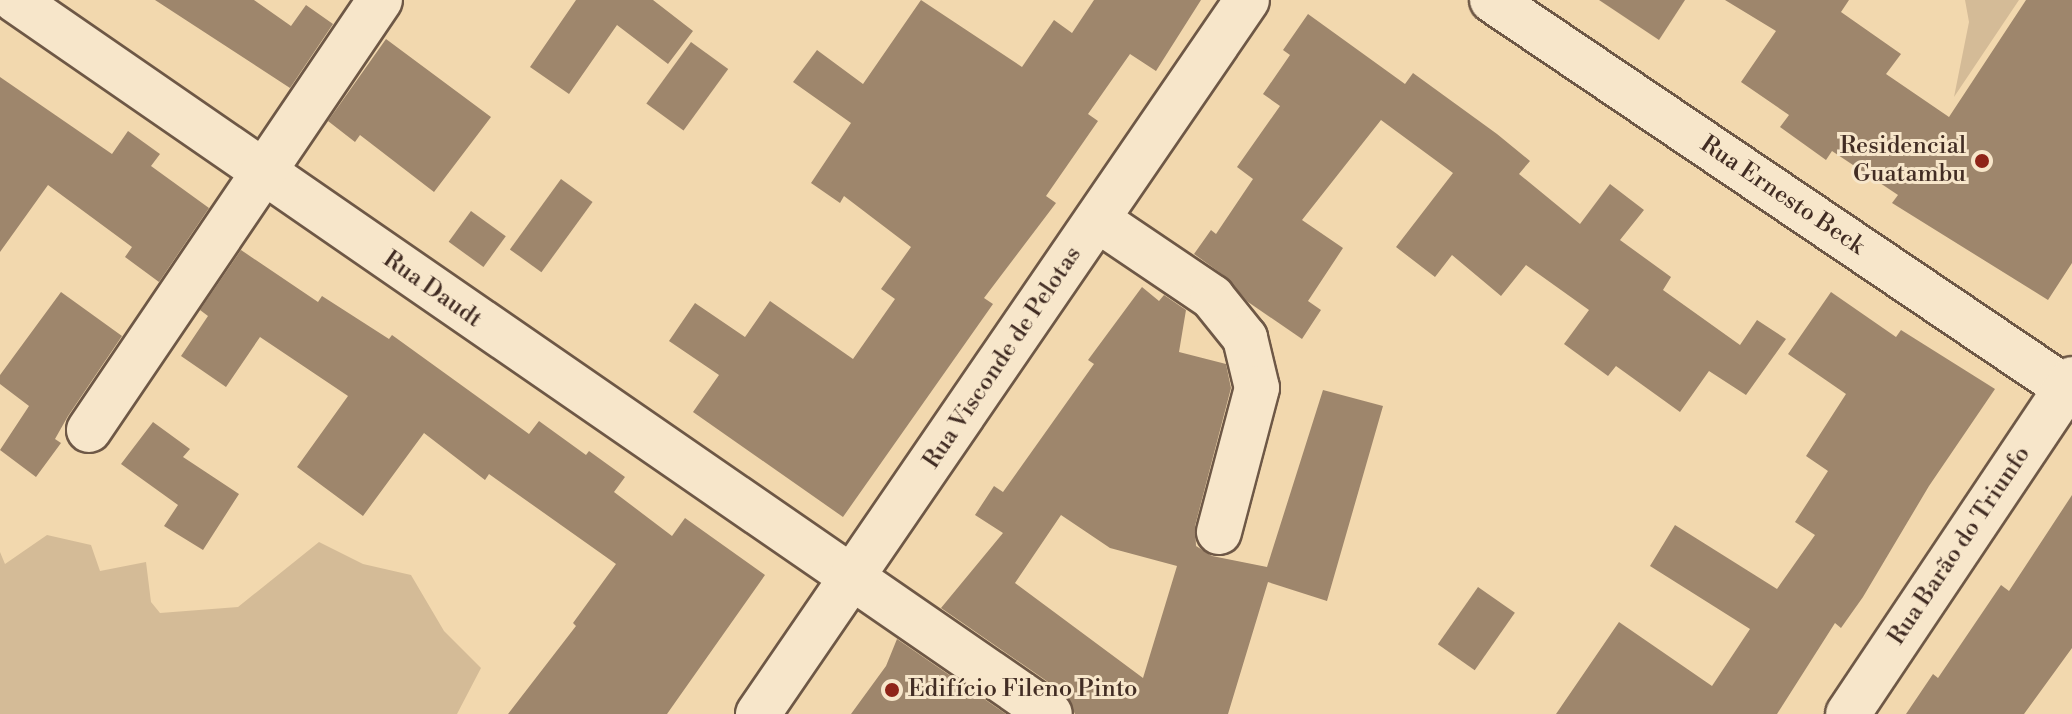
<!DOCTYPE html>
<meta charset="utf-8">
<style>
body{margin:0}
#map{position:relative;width:2072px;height:714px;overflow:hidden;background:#f2d8ae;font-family:"Libre Bodoni",serif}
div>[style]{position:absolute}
.green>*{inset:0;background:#d4bb97}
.building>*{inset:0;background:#9e866c;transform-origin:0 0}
.roads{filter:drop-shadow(2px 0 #6e5846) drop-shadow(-2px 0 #6e5846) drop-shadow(0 2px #6e5846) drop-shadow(0 -2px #6e5846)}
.minor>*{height:44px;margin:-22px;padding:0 22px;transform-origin:22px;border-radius:22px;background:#f7e6ca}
.dots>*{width:22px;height:22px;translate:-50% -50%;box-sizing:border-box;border:4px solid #f7e6ca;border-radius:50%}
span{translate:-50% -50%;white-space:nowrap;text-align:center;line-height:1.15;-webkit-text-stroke:6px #f7e6ca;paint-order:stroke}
.poi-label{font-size:24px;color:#422d24}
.right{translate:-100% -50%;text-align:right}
.left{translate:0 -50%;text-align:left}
.street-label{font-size:24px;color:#422d24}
</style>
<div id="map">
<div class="green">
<i style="clip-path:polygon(1965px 0,2019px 0,1954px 97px,1969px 22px)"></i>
<i style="clip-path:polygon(47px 535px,91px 545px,100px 571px,146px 562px,151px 602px,160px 613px,238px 607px,319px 542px,363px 564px,411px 575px,444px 631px,481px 668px,457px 714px,0 714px,0 552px,5px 564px)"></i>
</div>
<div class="building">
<i style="clip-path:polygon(155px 0,254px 0,291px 26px,306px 5px,333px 24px,290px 88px)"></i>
<i style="clip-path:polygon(576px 0,653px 0,693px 31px,668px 64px,617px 25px,569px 94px,530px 67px)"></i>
<i style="clip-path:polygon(921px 0,1022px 67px,1054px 20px,1072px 33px,1094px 0,1201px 0,1156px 71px,1130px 54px,1088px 114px,1098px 121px,1046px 196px,1056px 203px,984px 298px,993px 304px,843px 517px,693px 412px,719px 375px,669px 341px,695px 303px,745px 337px,770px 301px,853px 359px,895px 299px,881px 289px,911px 247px,844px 196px,840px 203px,811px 183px,851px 123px,793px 82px,817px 50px,863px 84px)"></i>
<i style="clip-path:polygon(1599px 0,1685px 0,1659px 40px)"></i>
<i style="clip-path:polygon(1725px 0,1849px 0,1841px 12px,1901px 54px,1886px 74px,1949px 117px,2026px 0,2072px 0,2072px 263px,2048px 300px,1892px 203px,1898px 195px,1832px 151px,1826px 160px,1780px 127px,1789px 115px,1741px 82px,1776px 31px)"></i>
<i style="clip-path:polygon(1308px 14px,1405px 84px,1413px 73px,1497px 134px,1530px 161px,1519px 174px,1580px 224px,1610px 184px,1644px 210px,1620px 240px,1671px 277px,1663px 290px,1740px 345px,1757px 320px,1786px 339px,1746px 395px,1709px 371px,1680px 412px,1616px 366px,1608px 376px,1564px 344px,1589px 310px,1526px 265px,1501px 296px,1452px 255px,1435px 277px,1396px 247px,1453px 173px,1381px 120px,1302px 220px,1343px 248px,1308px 301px,1321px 310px,1302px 339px,1248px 302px,1226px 277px,1194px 254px,1211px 230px,1216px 234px,1253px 179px,1237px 167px,1280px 106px,1263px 94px,1290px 55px,1283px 50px)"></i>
<i style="clip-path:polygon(386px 39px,491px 117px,434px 192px,360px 135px,355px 142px,328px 121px)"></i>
<i style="left:691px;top:42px;width:46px;height:76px;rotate:36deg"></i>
<i style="clip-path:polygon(0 77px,112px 154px,128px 131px,160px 154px,151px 166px,209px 208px,159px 282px,125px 257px,132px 247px,48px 185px,0 252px)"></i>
<i style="left:561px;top:179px;width:39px;height:87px;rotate:36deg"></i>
<i style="left:471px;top:211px;width:43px;height:38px;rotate:36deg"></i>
<i style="clip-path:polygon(241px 250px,318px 302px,322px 296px,389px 339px,392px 335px,529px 434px,539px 421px,586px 455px,589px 451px,625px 477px,614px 492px,672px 536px,685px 518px,765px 575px,667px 714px,508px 714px,576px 626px,573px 623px,616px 564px,489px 474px,485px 480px,424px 433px,363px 516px,297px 467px,348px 396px,260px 337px,226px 387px,181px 356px,208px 316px,200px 310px)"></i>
<i style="clip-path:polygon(evenodd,1142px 287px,1159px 301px,1164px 295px,1186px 310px,1179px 352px,1226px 364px,1231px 388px,1195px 526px,1196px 546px,1212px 556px,1267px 567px,1323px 390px,1383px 406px,1327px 601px,1268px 582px,1228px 714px,1075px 714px,1064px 693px,941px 608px,1003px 533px,975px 515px,994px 486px,1003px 492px,1094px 364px,1088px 360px,1142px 287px,1061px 515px,1110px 548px,1177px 566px,1143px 678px,1015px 583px,1061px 515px)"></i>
<i style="clip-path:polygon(61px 292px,122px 336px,68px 416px,55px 439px,61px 443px,36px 477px,0 450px,29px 406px,0 384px,0 375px)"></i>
<i style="clip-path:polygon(1831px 292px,1896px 337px,1901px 330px,1995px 389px,1929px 486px,1863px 597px,1841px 628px,1835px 623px,1777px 714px,1556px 714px,1619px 622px,1712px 686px,1750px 629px,1650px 566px,1675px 525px,1777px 589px,1815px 535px,1795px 522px,1828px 471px,1806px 456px,1846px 394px,1788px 354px)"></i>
<i style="clip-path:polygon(153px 422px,190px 449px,183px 457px,239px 494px,203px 550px,164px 526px,178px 505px,121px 464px)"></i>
<i style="clip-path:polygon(2072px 495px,2072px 648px,2024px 714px,1906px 714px,1933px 674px,1938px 678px,2001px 585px,2009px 591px)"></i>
<i style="left:1478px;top:587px;width:45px;height:70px;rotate:35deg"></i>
<i style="clip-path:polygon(897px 639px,1006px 714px,851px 714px,886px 666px)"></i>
</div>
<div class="roads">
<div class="minor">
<i style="left:15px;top:0;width:1257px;rotate:34.6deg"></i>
<i style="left:1492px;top:0;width:700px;rotate:34.05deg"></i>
<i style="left:1098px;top:220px;width:138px;rotate:34deg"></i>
<i style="left:1212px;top:297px;width:53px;rotate:51.2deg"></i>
<i style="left:1245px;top:338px;width:51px;rotate:76.5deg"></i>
<i style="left:1257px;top:388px;width:149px;rotate:104.8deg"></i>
<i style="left:89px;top:430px;width:519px;rotate:-55.91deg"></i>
<i style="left:758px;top:714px;width:865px;rotate:-55.59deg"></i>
<i style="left:1848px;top:714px;width:403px;rotate:-56.2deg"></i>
</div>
</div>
<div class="dots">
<i style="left:1982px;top:161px;background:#8f2418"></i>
<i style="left:892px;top:690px;background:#8f2418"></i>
</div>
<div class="poi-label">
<span class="right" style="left:1966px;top:161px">Residencial<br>Guatambu</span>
<span class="left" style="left:908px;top:690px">Edifício Fileno Pinto</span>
</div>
<div class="street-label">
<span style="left:1782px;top:196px;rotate:34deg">Rua Ernesto Beck</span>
<span style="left:432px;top:290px;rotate:35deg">Rua Daudt</span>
<span style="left:1003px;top:358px;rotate:-56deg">Rua Visconde de Pelotas</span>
<span style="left:1960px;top:546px;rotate:-56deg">Rua Barão do Triunfo</span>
</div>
</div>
